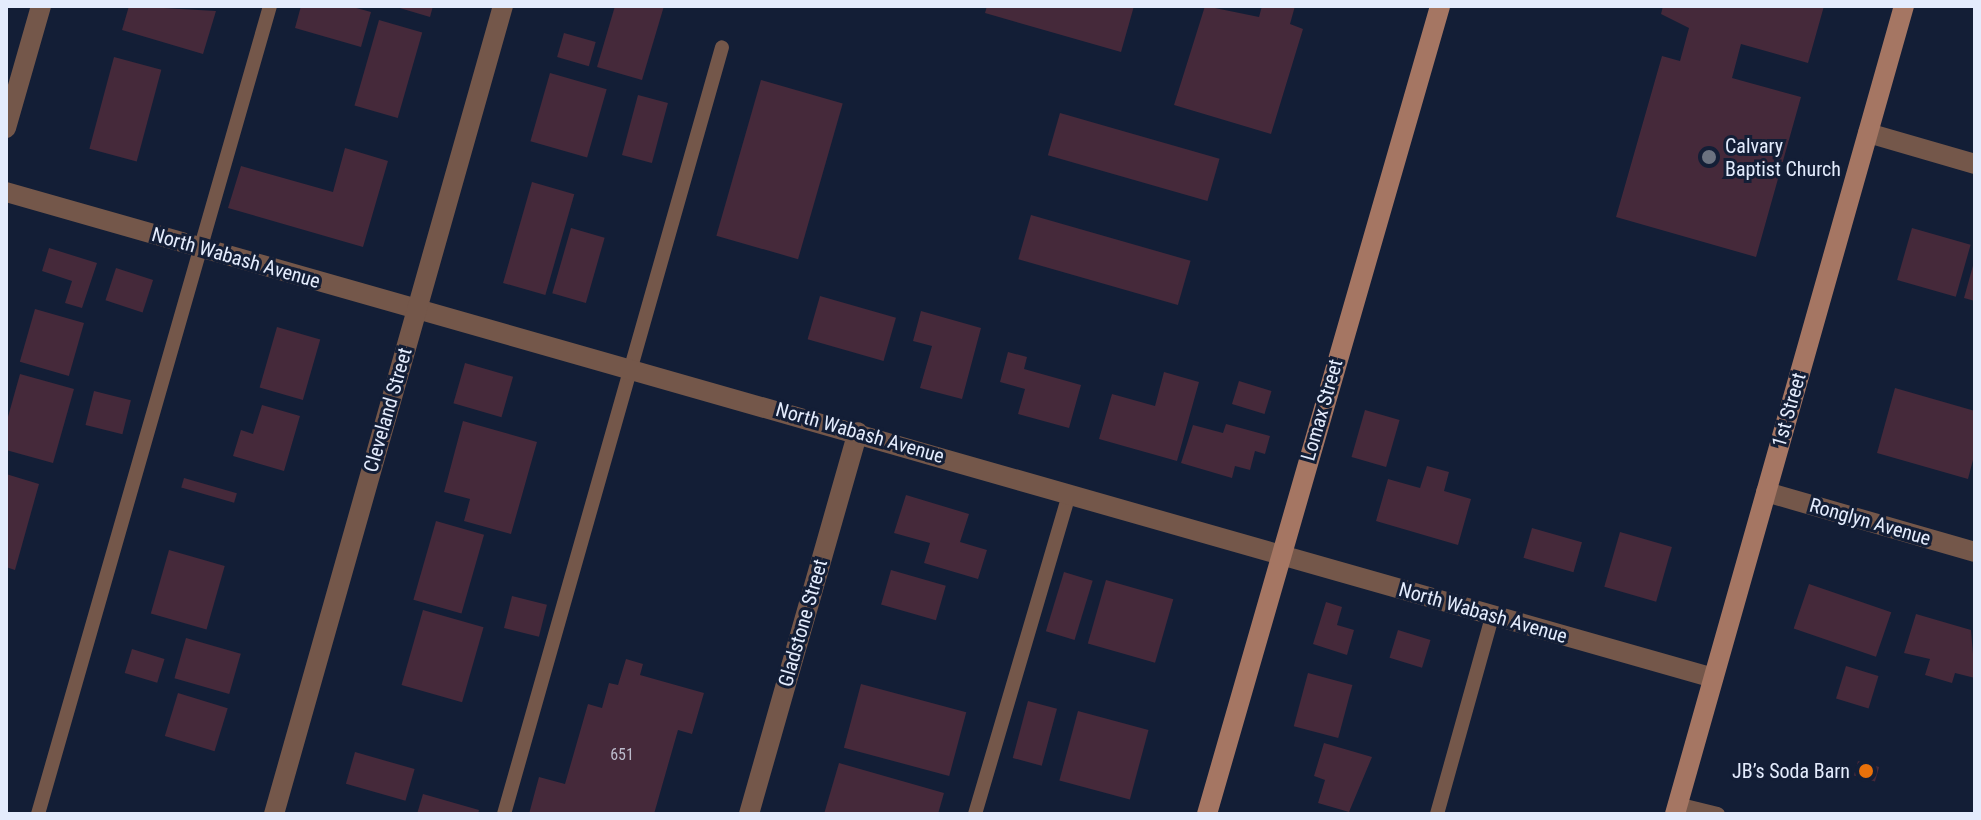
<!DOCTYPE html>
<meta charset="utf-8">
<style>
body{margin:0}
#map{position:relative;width:1981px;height:820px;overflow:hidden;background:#131e36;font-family:"Roboto Condensed",sans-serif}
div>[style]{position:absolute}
.building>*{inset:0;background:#45293a;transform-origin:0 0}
.service>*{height:14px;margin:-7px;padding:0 7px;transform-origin:7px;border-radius:7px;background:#74574a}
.minor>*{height:20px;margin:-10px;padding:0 10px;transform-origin:10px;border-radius:10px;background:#74574a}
.secondary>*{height:20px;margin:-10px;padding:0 10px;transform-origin:10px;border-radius:10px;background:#a57663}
.dots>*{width:22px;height:22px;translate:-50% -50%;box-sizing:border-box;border:4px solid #131e36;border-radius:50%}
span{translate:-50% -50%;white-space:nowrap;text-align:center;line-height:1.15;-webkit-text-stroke:6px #131e36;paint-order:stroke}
.number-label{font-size:16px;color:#bcbbcc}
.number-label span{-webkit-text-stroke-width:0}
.poi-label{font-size:20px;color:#e4ecfd}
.left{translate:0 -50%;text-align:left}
.right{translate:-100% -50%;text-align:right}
.street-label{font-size:20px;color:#e4ecfd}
.frame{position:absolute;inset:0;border:8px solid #e4ecfd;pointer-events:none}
</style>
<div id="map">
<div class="building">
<i style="clip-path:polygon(129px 6px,216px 11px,203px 54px,122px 30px)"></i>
<i style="clip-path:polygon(301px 6px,349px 6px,371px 12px,361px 47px,295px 28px)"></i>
<i style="clip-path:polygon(393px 6px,433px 6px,430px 17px)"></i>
<i style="clip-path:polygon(615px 6px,664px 6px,642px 80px,597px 67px)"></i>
<i style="clip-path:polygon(987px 6px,1134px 6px,1121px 52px,985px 13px)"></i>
<i style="clip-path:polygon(1205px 6px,1259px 17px,1262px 6px,1295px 6px,1290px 24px,1303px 29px,1271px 134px,1174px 105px)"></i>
<i style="clip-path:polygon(1663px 6px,1824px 6px,1808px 63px,1741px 44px,1732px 78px,1801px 97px,1756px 257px,1616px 217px,1662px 56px,1680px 61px,1689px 28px,1661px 14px)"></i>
<i style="left:379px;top:20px;width:45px;height:89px;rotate:16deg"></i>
<i style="left:564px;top:33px;width:33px;height:25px;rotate:16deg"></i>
<i style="left:114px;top:57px;width:49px;height:95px;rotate:15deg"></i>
<i style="left:550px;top:73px;width:59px;height:71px;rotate:16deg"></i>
<i style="left:761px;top:80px;width:85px;height:162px;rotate:16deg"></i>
<i style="left:638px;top:95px;width:31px;height:62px;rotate:15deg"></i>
<i style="left:1060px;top:113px;width:166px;height:44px;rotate:16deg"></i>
<i style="clip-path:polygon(345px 148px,388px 161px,363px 247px,228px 208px,241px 166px,333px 192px)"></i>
<i style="left:532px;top:182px;width:44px;height:105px;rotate:16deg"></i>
<i style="left:1031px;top:215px;width:166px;height:46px;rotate:16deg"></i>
<i style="left:571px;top:228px;width:35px;height:68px;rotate:16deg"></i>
<i style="left:1912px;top:228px;width:61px;height:54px;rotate:16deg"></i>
<i style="clip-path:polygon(49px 248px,97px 263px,82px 308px,65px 303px,72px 281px,42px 271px)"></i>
<i style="clip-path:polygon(1974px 262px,1975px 262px,1975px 301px,1964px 298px)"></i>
<i style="left:116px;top:268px;width:39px;height:34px;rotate:18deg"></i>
<i style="left:820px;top:296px;width:79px;height:45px;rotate:16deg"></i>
<i style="left:35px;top:309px;width:51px;height:55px;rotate:16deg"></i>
<i style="clip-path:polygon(921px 311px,981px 328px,962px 399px,920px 388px,932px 346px,913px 341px)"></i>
<i style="left:277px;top:327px;width:45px;height:63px;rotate:16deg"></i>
<i style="clip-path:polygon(1008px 352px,1027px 357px,1024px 369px,1081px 385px,1069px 428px,1018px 414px,1025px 389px,1000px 382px)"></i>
<i style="left:465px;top:363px;width:50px;height:42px;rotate:16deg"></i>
<i style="clip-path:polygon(1164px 372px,1199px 382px,1177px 461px,1099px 439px,1112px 394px,1155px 406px)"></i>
<i style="clip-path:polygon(20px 374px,74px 389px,53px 463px,6px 450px,6px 424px)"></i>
<i style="left:1239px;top:381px;width:34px;height:24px;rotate:17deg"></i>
<i style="clip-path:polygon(1895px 388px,1975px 411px,1975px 452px,1968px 479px,1877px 453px)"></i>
<i style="left:94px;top:391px;width:38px;height:35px;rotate:14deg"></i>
<i style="clip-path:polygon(262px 405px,300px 416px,284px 471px,233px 456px,241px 430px,253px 434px)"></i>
<i style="left:1365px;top:410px;width:36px;height:49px;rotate:16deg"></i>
<i style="clip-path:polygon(463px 421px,537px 442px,511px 534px,464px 521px,470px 499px,444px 492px)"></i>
<i style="clip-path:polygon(1226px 424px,1270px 436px,1265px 454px,1255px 451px,1250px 470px,1235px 466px,1232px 478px,1181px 463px,1193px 425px,1223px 433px)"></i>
<i style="clip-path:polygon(1427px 466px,1449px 472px,1444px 491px,1471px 499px,1458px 545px,1376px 521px,1388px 479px,1420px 488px)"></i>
<i style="clip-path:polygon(6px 474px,39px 484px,15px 570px,6px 567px)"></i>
<i style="left:184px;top:478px;width:55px;height:10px;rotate:16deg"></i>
<i style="clip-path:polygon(906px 495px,969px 514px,960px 542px,987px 550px,978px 579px,924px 563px,930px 543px,894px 533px)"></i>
<i style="left:436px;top:521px;width:50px;height:82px;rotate:16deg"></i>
<i style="left:1532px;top:528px;width:52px;height:31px;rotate:16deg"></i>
<i style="left:1620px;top:532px;width:54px;height:57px;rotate:16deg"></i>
<i style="left:169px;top:550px;width:58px;height:66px;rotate:16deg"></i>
<i style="left:891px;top:570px;width:57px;height:36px;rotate:16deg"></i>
<i style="left:1064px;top:572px;width:30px;height:62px;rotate:17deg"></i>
<i style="left:1106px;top:580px;width:70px;height:66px;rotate:16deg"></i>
<i style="left:1809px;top:584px;width:87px;height:47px;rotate:19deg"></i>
<i style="left:512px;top:596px;width:36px;height:33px;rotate:14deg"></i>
<i style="clip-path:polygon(1326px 602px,1342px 607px,1337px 625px,1354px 630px,1347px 655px,1313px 644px)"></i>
<i style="left:423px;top:610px;width:63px;height:78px;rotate:16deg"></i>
<i style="clip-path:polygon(1916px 614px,1971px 630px,1975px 678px,1955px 673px,1952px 683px,1925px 675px,1930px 659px,1904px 653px)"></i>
<i style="left:1398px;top:630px;width:34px;height:29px;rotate:17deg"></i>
<i style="left:186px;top:638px;width:57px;height:42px;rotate:16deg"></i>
<i style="left:132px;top:649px;width:34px;height:25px;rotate:17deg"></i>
<i style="clip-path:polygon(626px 659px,643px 664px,640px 675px,704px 693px,692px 734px,678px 730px,654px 814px,529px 814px,539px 777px,565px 784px,588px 704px,602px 708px,609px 683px,618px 685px)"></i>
<i style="left:1846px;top:666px;width:34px;height:34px;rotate:17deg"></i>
<i style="left:1308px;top:673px;width:46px;height:55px;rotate:15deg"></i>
<i style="left:861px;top:684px;width:109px;height:66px;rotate:15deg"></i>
<i style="left:178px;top:693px;width:52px;height:45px;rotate:17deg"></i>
<i style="left:1028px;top:701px;width:30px;height:59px;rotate:15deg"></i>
<i style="left:1078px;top:711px;width:73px;height:72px;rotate:15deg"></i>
<i style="clip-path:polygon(1324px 743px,1372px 757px,1349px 812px,1318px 803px,1325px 780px,1314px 776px)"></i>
<i style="left:355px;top:752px;width:62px;height:33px;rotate:16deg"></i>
<i style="left:1858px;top:761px;width:22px;height:15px;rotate:16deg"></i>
<i style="clip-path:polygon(839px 763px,944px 793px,938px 814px,824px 814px)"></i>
<i style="clip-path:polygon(423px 794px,479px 810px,478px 814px,417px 814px)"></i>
</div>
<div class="service">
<i style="left:1677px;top:804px;width:42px;rotate:13.7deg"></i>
<i style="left:38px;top:814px;width:841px;rotate:-73.98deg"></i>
<i style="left:504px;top:814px;width:797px;rotate:-74.13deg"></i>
<i style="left:975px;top:814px;width:334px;rotate:-73.6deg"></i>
<i style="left:1437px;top:814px;width:205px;rotate:-74.4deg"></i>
</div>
<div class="minor">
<i style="left:6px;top:128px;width:127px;rotate:-74deg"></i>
<i style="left:1868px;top:133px;width:111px;rotate:16.2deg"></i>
<i style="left:6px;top:192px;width:1775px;rotate:15.89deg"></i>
<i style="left:1766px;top:492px;width:217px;rotate:16deg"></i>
<i style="left:274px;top:814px;width:840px;rotate:-74.18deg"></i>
<i style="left:749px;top:814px;width:397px;rotate:-74.1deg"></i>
</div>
<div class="secondary">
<i style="left:1207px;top:814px;width:841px;rotate:-73.91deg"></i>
<i style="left:1675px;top:814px;width:840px;rotate:-74.18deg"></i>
</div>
<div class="dots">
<i style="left:1709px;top:157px;background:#6b7280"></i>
<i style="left:1866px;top:771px;background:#e8710a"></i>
</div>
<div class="number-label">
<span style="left:622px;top:755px">651</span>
</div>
<div class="poi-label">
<span class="left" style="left:1725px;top:158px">Calvary<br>Baptist Church</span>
<span class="right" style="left:1850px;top:771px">JB’s Soda Barn</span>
</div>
<div class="street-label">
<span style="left:236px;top:258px;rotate:16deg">North Wabash Avenue</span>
<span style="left:388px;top:410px;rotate:-74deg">Cleveland Street</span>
<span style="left:1322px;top:410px;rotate:-74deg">Lomax Street</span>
<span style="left:1789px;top:410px;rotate:-74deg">1st Street</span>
<span style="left:860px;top:433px;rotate:16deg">North Wabash Avenue</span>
<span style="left:1870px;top:522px;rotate:16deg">Ronglyn Avenue</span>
<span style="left:1483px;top:613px;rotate:16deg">North Wabash Avenue</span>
<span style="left:803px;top:623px;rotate:-74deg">Gladstone Street</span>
</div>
<div class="frame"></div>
</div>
